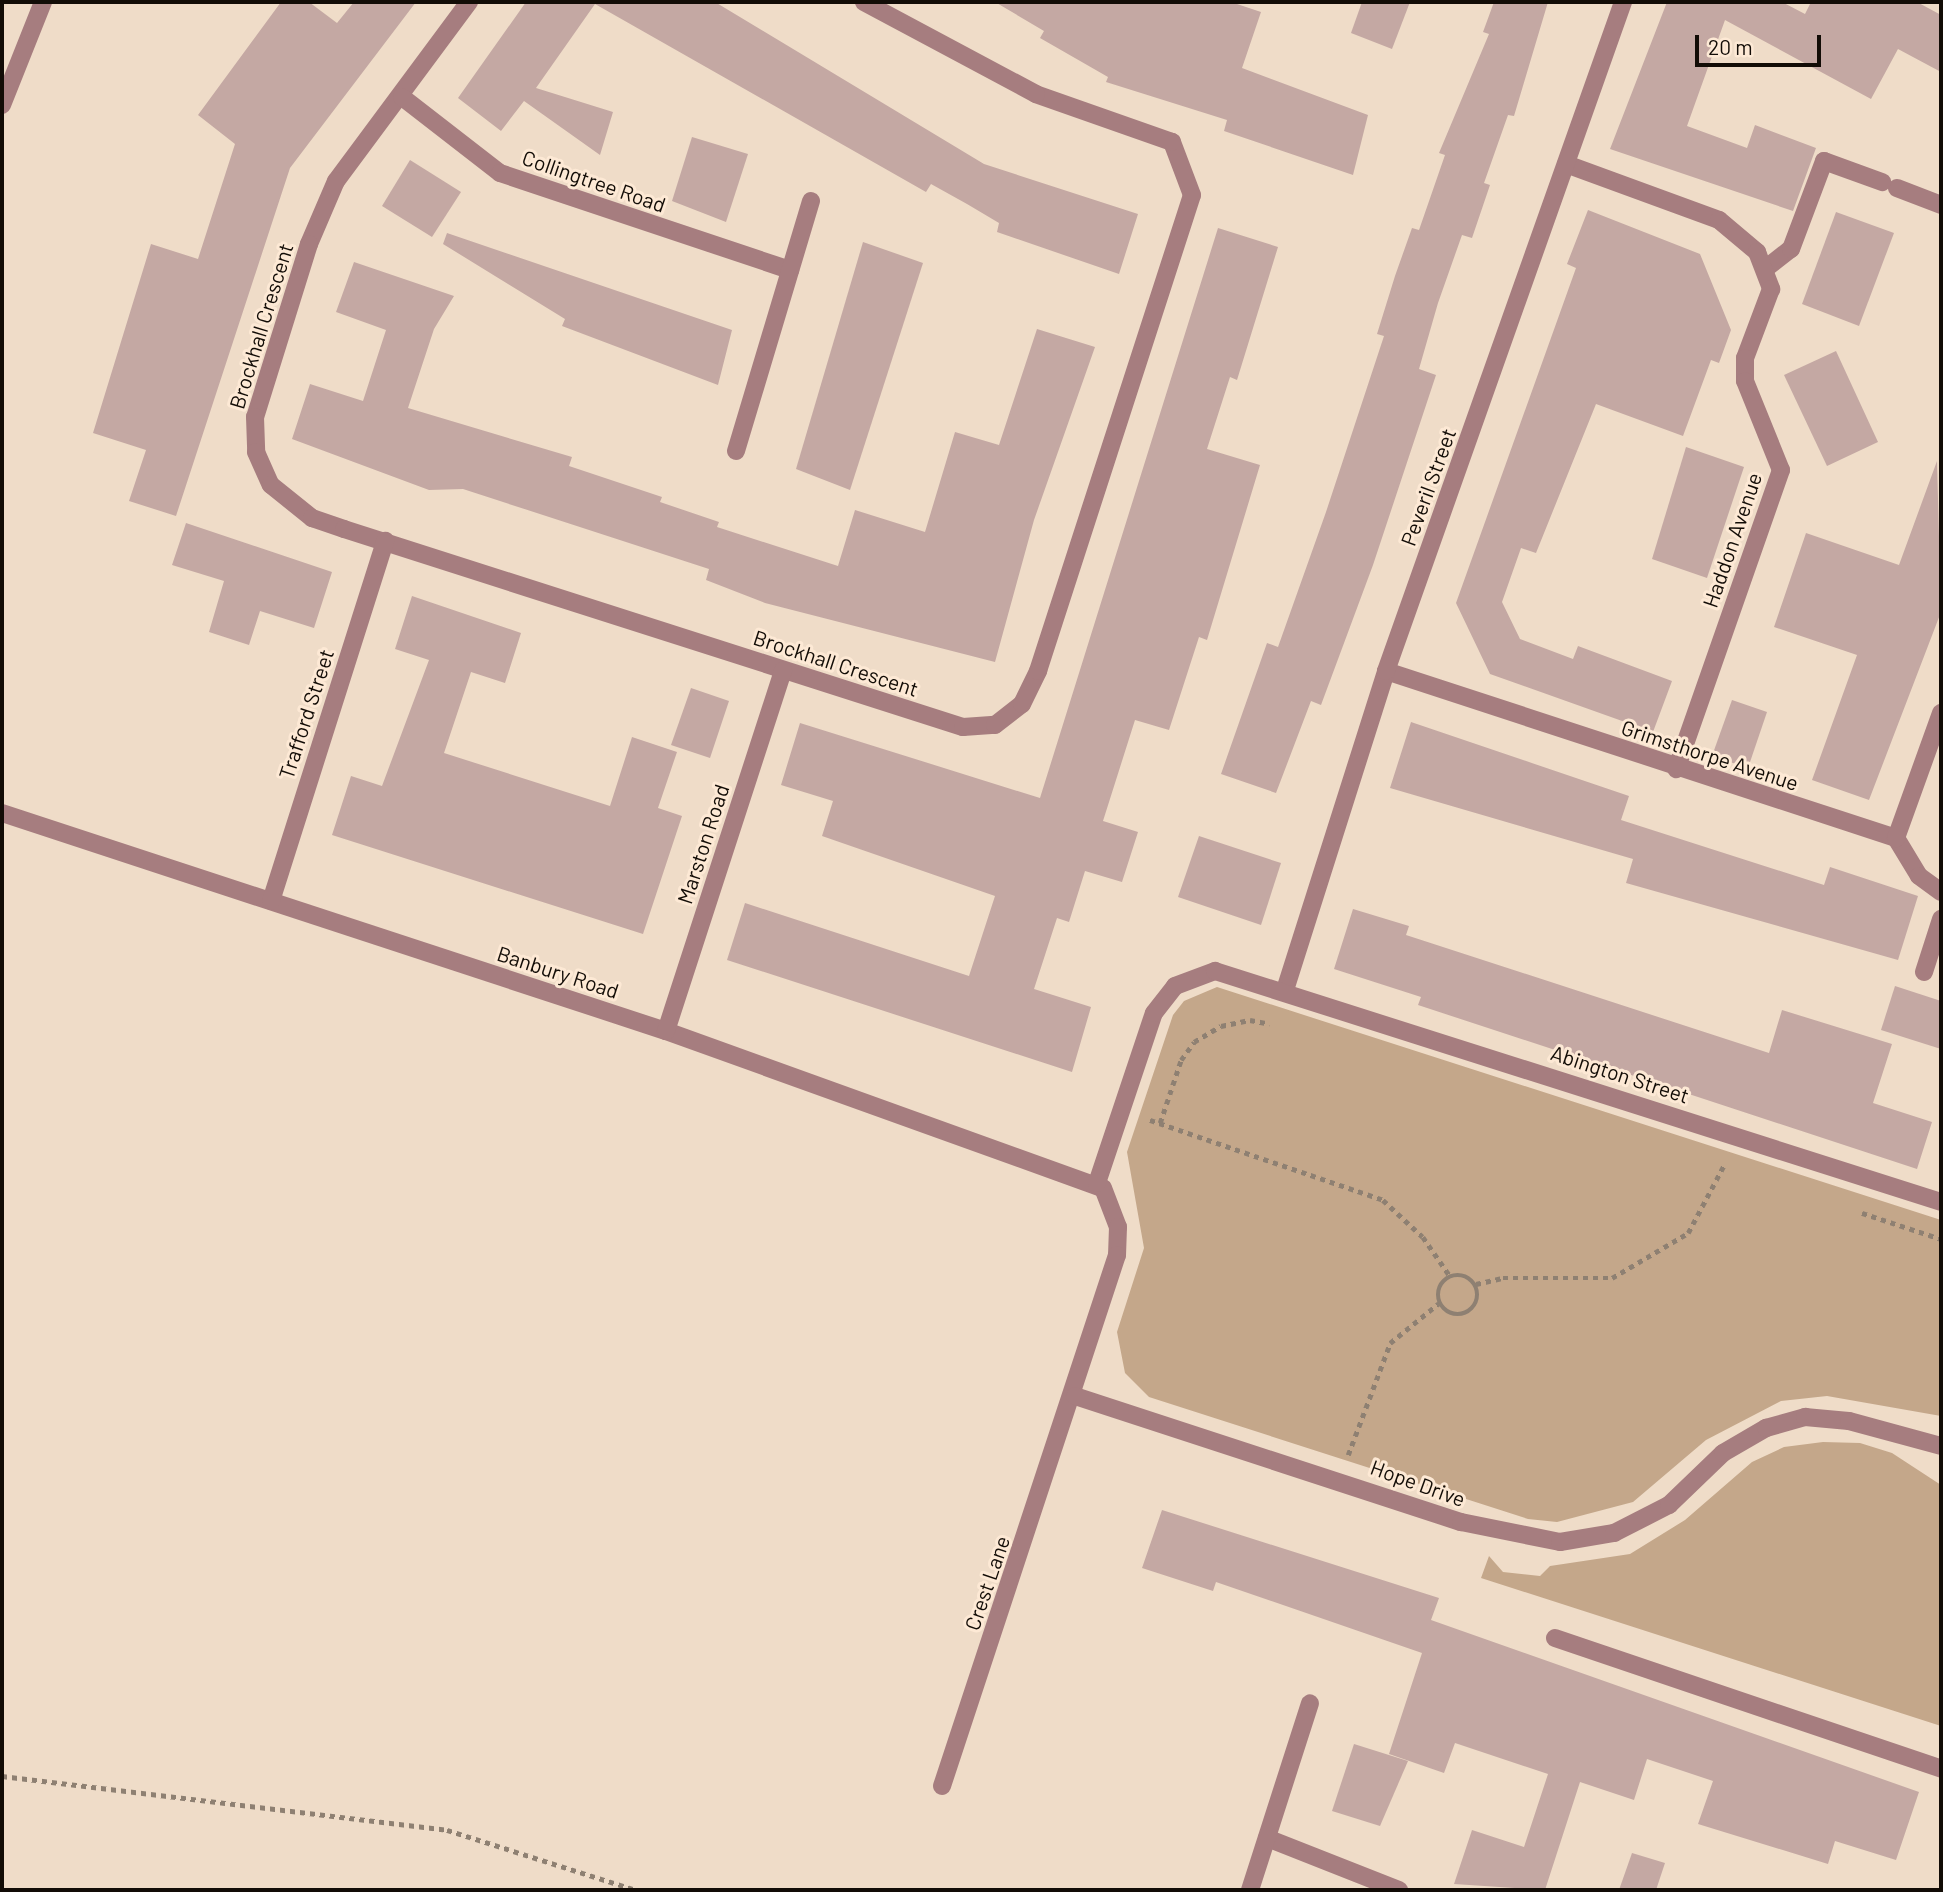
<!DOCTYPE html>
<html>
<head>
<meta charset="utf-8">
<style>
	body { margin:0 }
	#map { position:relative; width:1943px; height:1892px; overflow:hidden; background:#efdcc8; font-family:Barlow,sans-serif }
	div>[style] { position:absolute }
	.green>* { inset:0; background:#c4a78a }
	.building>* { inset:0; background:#c4a8a3 }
	.path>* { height:4.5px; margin-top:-2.25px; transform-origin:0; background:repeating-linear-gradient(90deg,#8e8072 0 5px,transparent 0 10px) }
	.path>.ring { margin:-2.25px; padding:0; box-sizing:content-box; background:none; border:4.5px solid #8e8072; border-radius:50% }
	.service>* { height:18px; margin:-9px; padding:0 9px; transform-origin:9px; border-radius:9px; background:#a67d7f }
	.minor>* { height:18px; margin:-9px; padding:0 9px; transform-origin:9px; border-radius:9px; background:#a67d7f }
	span { translate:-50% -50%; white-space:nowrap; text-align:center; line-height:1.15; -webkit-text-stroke:6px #fde9d5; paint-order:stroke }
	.street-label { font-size:21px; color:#120c06 }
	.frame { position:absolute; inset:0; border:4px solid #120c06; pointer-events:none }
	.scale { position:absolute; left:1695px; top:35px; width:126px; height:32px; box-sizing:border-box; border:4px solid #120c06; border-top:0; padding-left:9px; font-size:21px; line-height:24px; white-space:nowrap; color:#120c06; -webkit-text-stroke:5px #fde9d5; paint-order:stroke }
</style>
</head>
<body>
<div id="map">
	<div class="green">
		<i style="clip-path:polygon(1217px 987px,1941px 1220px,1941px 1416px,1827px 1396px,1781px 1401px,1706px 1440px,1633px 1502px,1557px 1522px,1528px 1519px,1149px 1397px,1125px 1373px,1117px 1332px,1144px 1248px,1127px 1152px,1173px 1015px,1184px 1001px)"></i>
		<i style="clip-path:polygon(1823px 1442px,1860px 1443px,1892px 1453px,1941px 1485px,1941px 1726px,1481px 1578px,1489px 1556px,1503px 1572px,1540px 1576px,1550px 1566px,1630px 1554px,1685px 1520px,1752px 1462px,1784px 1447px)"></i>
	</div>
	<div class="building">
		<i style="clip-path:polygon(281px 2px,309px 2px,337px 23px,354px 2px,416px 2px,290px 168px,176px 516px,129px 501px,146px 450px,93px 433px,151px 244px,198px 259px,235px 144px,198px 115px)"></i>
		<i style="clip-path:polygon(526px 2px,715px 2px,984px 164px,1138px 214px,1119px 274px,997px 232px,999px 223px,967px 204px,931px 184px,926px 192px,595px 4px,536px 88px,613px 112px,600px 155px,524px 101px,501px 131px,458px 98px)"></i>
		<i style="clip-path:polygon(995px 2px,1231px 2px,1261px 12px,1242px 68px,1368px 115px,1353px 175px,1224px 131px,1227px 120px,1106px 82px,1108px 77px,1040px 38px,1044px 31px)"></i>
		<i style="clip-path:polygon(1362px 2px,1410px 2px,1392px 49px,1351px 33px)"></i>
		<i style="clip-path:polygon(1494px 2px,1548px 2px,1514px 116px,1508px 115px,1484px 183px,1490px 185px,1472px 238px,1462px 235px,1438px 303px,1419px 369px,1436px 375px,1373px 565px,1321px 705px,1311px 701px,1276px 793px,1221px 774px,1267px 643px,1278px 647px,1326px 512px,1384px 336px,1377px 334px,1395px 276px,1412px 228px,1419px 230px,1445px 155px,1439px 153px,1489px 34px,1483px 32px)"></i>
		<i style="clip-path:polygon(1667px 2px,1782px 2px,1805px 14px,1811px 2px,1917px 2px,1941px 15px,1941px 72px,1898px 49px,1871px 99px,1725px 20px,1687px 126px,1747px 148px,1755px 125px,1816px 148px,1793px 211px,1610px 149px)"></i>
		<i style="clip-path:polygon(692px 137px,748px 154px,726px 222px,672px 201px)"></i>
		<i style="clip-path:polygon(410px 160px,461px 192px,432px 237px,382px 206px)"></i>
		<i style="clip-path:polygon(1588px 210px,1700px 254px,1731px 330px,1719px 363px,1711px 360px,1683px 436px,1596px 404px,1536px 553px,1521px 548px,1502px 602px,1520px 639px,1573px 659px,1578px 646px,1672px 681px,1653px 732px,1490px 674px,1456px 603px,1576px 268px,1567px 264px)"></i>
		<i style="clip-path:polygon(1836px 212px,1894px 233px,1859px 326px,1802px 304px)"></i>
		<i style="clip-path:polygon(1218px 228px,1278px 247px,1237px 380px,1230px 377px,1207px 449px,1260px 465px,1207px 640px,1199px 637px,1169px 730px,1135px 720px,1103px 821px,1138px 832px,1122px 882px,1085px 871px,1069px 922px,1057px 918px,1034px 989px,1091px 1007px,1072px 1072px,727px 960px,745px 903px,969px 976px,995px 896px,822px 836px,833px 801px,781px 785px,800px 723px,1040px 798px)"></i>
		<i style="clip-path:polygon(447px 233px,732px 330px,718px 385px,562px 326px,565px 319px,443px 244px)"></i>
		<i style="clip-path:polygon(863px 242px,923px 263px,850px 490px,796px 469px)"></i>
		<i style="clip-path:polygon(354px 262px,454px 296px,434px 329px,408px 408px,572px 457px,569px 466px,662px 497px,660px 502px,719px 522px,717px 527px,838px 566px,855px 510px,925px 532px,955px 432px,999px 445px,1037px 329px,1095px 347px,1034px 520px,995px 662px,765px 603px,706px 580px,709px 569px,463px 489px,429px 490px,292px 439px,310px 384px,363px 401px,386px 330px,336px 312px)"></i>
		<i style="clip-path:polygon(1836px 351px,1878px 442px,1827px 466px,1784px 375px)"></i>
		<i style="clip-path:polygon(1686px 447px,1744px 467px,1707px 578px,1652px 559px)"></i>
		<i style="clip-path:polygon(1937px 461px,1941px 612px,1869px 800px,1812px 780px,1857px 655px,1774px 627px,1806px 533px,1899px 565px)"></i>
		<i style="clip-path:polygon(186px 523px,332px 572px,314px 628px,260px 611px,249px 645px,209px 632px,224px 581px,172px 565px)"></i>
		<i style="clip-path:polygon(412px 596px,521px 633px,505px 683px,471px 672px,444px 753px,610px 806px,632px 737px,677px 752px,658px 808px,682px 816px,643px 934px,332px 835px,351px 776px,382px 786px,429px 660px,395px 649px)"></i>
		<i style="clip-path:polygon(691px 688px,729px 701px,710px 758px,671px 745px)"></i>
		<i style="clip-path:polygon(1732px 700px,1767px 712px,1748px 768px,1712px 756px)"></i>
		<i style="clip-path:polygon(1411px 722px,1629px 796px,1621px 820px,1824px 885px,1830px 867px,1918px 896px,1898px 960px,1626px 883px,1633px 859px,1390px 788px)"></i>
		<i style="clip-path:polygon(1199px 836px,1281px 863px,1261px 925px,1178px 897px)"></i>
		<i style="clip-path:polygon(1353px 909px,1409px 926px,1406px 935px,1769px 1053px,1782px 1010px,1892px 1044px,1873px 1103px,1932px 1122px,1917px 1169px,1418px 1005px,1421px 997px,1334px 969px)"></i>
		<i style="clip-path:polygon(1895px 986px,1941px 1001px,1941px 1049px,1881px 1030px)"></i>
		<i style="clip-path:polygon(1162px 1510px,1439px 1598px,1431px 1620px,1919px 1792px,1896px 1860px,1835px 1841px,1828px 1864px,1698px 1824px,1713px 1781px,1647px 1759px,1634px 1800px,1580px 1782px,1545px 1890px,1454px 1884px,1472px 1830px,1524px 1847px,1548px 1774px,1455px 1743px,1444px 1773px,1389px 1754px,1422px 1653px,1216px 1582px,1213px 1591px,1142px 1568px)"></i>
		<i style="clip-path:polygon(1354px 1744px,1408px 1761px,1380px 1826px,1332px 1811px)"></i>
		<i style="clip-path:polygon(1632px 1853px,1665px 1863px,1656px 1890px,1619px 1890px)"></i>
	</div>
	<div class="path">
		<i style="left:1150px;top:1120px;width:246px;rotate:18.9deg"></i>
		<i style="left:1383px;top:1200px;width:54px;rotate:42.8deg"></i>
		<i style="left:1423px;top:1237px;width:47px;rotate:55.3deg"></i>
		<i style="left:1160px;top:1123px;width:66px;rotate:-71.6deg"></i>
		<i style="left:1181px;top:1060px;width:22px;rotate:-54deg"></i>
		<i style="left:1194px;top:1042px;width:31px;rotate:-31deg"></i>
		<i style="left:1221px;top:1026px;width:30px;rotate:-12deg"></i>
		<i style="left:1250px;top:1020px;width:20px;rotate:11deg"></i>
		<i style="left:1862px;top:1213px;width:83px;rotate:18.2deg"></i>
		<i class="ring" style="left:1438px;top:1275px;width:35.5px;height:35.5px"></i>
		<i style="left:1476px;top:1284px;width:28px;rotate:-13deg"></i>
		<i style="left:1503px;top:1278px;width:109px"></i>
		<i style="left:1612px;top:1278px;width:88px;rotate:-30.6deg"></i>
		<i style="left:1688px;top:1233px;width:77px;rotate:-62.1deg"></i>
		<i style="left:1348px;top:1455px;width:120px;rotate:-69.4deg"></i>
		<i style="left:1390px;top:1343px;width:63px;rotate:-39.2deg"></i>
		<i style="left:2px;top:1776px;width:448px;rotate:6.9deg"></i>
		<i style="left:447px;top:1830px;width:198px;rotate:17.6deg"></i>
	</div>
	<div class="service">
		<i style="left:1897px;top:188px;width:47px;rotate:21.1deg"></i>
		<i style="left:1765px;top:269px;width:33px;rotate:-38deg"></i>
		<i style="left:1791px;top:249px;width:94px;rotate:-69.4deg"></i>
		<i style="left:1824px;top:161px;width:62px;rotate:19.9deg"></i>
		<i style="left:1896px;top:838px;width:44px;rotate:58.8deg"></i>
		<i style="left:1919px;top:876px;width:27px;rotate:36deg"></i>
		<i style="left:1924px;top:972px;width:56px;rotate:-72.2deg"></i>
		<i style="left:1555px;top:1638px;width:408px;rotate:18.7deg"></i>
	</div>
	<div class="minor">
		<i style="left:469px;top:2px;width:223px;rotate:126.6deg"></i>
		<i style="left:336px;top:181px;width:69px;rotate:113.2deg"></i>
		<i style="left:309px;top:244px;width:181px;rotate:107.3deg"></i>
		<i style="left:255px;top:417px;width:35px;rotate:88deg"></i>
		<i style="left:256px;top:452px;width:36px;rotate:66deg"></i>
		<i style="left:271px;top:485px;width:53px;rotate:38.8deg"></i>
		<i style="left:312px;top:518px;width:34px;rotate:19deg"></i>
		<i style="left:344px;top:529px;width:650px;rotate:17.74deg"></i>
		<i style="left:963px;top:727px;width:32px;rotate:-4deg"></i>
		<i style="left:995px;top:725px;width:34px;rotate:-38deg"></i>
		<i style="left:1022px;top:704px;width:37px;rotate:-64deg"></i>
		<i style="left:1038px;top:671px;width:500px;rotate:-72.07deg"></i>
		<i style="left:1192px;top:195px;width:57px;rotate:-110.7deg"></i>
		<i style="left:1172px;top:142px;width:144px;rotate:-160.6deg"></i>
		<i style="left:1036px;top:94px;width:195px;rotate:-151.9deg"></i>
		<i style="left:402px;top:97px;width:124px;rotate:37.8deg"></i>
		<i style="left:500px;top:173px;width:306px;rotate:18.5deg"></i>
		<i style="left:2px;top:105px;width:111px;rotate:-68.3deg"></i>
		<i style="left:1566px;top:164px;width:163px;rotate:20.1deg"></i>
		<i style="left:1719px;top:220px;width:50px;rotate:40.1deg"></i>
		<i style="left:1757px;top:252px;width:40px;rotate:69deg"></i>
		<i style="left:1771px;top:289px;width:74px;rotate:110.6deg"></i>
		<i style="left:1745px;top:358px;width:23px;rotate:90deg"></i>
		<i style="left:1745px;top:381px;width:96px;rotate:68deg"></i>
		<i style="left:1781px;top:470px;width:317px;rotate:109.3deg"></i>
		<i style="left:736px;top:451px;width:261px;rotate:-73.3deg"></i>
		<i style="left:1386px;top:671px;width:537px;rotate:18.13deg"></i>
		<i style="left:1896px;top:838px;width:133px;rotate:-70.2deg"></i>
		<i style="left:2px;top:813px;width:699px;rotate:18.18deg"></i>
		<i style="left:666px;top:1031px;width:464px;rotate:19.8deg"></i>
		<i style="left:1103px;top:1188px;width:42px;rotate:69deg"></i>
		<i style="left:1118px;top:1227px;width:28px;rotate:92deg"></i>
		<i style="left:1117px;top:1255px;width:559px;rotate:108.24deg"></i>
		<i style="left:271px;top:901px;width:378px;rotate:-72.4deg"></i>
		<i style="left:1285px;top:990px;width:335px;rotate:-72.4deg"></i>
		<i style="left:1386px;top:671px;width:710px;rotate:-70.49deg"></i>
		<i style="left:666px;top:1031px;width:379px;rotate:-72deg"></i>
		<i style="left:1097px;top:1183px;width:179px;rotate:-71.5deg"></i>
		<i style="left:1154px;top:1013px;width:34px;rotate:-52deg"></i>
		<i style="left:1175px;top:986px;width:43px;rotate:-20.6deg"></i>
		<i style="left:1215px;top:971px;width:762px;rotate:17.65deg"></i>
		<i style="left:1075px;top:1396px;width:406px;rotate:18.1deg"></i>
		<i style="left:1461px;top:1522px;width:101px;rotate:11.4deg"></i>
		<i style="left:1560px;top:1542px;width:55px;rotate:-9.5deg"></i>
		<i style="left:1614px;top:1533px;width:62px;rotate:-27deg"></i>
		<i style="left:1669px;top:1505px;width:75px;rotate:-43.9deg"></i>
		<i style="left:1723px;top:1453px;width:50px;rotate:-30.2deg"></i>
		<i style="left:1766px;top:1428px;width:41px;rotate:-15.8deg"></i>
		<i style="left:1805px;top:1417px;width:44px;rotate:5.2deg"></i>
		<i style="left:1849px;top:1421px;width:95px;rotate:15.2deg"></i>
		<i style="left:1267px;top:1838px;width:142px;rotate:21.5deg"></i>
		<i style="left:1250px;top:1890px;width:196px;rotate:-72.2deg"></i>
	</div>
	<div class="street-label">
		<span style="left:594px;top:181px;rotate:19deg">Collingtree Road</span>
		<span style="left:261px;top:326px;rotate:-73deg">Brockhall Crescent</span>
		<span style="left:1428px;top:487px;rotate:-70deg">Peveril Street</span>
		<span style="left:1732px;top:540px;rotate:-71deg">Haddon Avenue</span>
		<span style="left:836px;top:663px;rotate:18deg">Brockhall Crescent</span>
		<span style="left:306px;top:714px;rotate:-72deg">Trafford Street</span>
		<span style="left:1710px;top:755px;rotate:18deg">Grimsthorpe Avenue</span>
		<span style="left:703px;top:844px;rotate:-72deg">Marston Road</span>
		<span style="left:558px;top:972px;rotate:18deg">Banbury Road</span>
		<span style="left:1620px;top:1074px;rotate:18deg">Abington Street</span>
		<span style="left:1418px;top:1483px;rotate:20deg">Hope Drive</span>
		<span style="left:987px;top:1583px;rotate:-71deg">Crest Lane</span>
	</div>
	<div class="frame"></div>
	<div class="scale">20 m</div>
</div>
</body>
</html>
